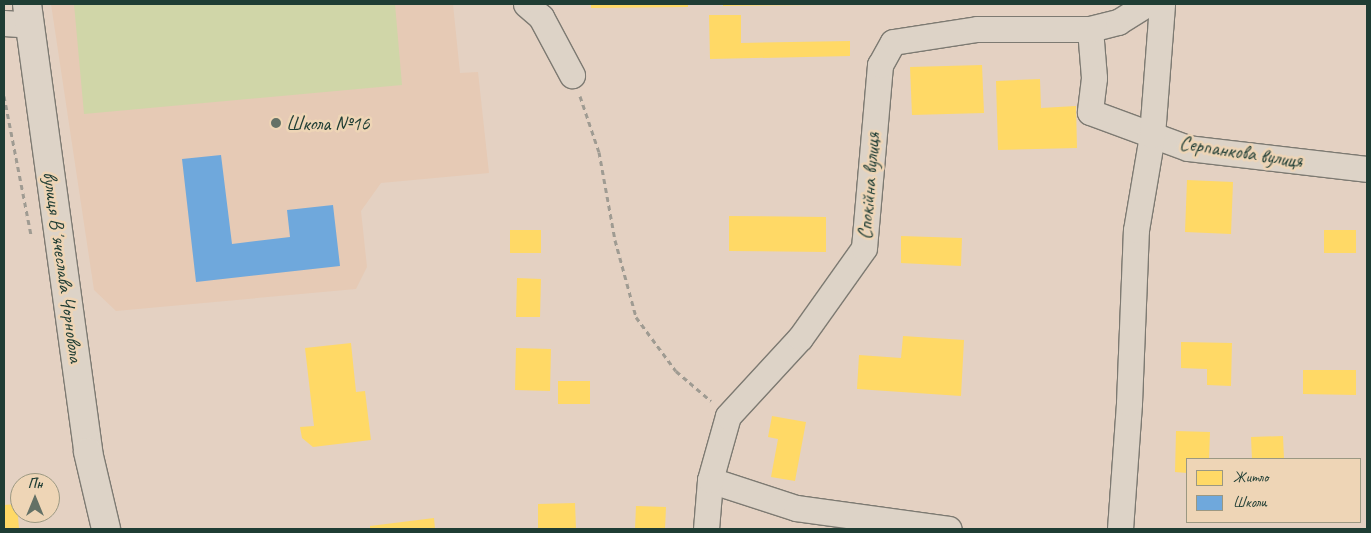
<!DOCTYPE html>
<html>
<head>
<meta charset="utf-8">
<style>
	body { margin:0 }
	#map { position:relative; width:1371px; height:533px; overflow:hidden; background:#e4d1c2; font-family:Caveat,sans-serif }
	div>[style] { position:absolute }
	.built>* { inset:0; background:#e6cab5 }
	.green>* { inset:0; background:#d0d6a8 }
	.homes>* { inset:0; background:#ffd966 }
	.schools>* { inset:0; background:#6fa8dc }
	.path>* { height:3px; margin-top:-1.5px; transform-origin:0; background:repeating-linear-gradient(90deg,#9f9b92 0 5px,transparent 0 9px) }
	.roads { filter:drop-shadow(1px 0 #7d7a72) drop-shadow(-1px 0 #7d7a72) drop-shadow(0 1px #7d7a72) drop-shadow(0 -1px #7d7a72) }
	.minor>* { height:25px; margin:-12.5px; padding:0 12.5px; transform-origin:12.5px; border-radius:12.5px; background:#ddd3c7 }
	.major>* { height:28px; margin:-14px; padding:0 14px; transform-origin:14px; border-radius:14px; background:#ddd3c7 }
	.dots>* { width:14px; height:14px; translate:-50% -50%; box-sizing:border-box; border:2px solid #eed5b6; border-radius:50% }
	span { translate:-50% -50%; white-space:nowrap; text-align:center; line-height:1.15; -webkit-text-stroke:5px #eed5b6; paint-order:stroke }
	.poi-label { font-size:20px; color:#1f3d34 }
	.left { translate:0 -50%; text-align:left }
	.street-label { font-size:20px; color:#1f3d34 }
	.frame { position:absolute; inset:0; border:5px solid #1f3d34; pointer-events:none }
	.legend { position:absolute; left:1186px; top:458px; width:175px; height:65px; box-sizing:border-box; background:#eed5b6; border:1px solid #9b9882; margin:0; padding:6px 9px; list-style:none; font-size:15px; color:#1f3d34 }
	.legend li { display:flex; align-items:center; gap:10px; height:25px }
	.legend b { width:25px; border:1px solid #9b9882 }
	.north { position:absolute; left:10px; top:473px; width:50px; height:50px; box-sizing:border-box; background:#eed5b6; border:1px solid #9b9882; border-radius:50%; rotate:0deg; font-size:14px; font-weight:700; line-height:20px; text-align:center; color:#1f3d34 }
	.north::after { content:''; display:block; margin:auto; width:18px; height:22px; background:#647166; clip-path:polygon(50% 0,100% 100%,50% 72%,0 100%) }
</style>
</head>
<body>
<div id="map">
	<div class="built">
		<i style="clip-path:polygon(51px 4px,453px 4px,460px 73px,478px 72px,489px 173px,381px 183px,361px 211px,367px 267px,356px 289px,116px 311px,94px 290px)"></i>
	</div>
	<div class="green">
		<i style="clip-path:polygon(74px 4px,395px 4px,402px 85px,84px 114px)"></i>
	</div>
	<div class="homes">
		<i style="clip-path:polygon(591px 4px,688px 4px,688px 7px,591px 8px)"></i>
		<i style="clip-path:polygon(723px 4px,823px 4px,823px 5px,723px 6px)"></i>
		<i style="clip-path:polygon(709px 15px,741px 15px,741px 43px,850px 41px,850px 56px,710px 59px)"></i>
		<i style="clip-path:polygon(982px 65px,984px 113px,912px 115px,910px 67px)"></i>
		<i style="clip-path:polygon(1040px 79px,1041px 108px,1076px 106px,1077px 148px,998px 150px,996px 81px)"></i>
		<i style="clip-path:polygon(1187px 180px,1233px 182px,1231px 234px,1185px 232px)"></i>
		<i style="clip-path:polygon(729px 216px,826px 217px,826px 252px,729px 251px)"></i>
		<i style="clip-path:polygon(510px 230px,541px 230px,541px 253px,510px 253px)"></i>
		<i style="clip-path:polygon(1324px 230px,1356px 230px,1356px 253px,1324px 253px)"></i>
		<i style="clip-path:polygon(901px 236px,962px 238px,961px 266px,901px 263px)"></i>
		<i style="clip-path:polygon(517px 278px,541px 279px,540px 317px,516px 317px)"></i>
		<i style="clip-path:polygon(903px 336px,964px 340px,961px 396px,857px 389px,859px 355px,901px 358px)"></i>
		<i style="clip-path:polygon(1181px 342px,1232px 343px,1231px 386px,1207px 385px,1207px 369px,1181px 368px)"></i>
		<i style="clip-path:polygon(351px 343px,356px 392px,365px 391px,371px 440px,313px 447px,302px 438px,300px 427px,314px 426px,305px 348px)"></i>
		<i style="clip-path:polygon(516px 348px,551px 349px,550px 391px,515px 390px)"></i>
		<i style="clip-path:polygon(1303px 370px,1356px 370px,1356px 395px,1303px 394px)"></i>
		<i style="clip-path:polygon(558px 381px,590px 381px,590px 404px,558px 404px)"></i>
		<i style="clip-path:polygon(772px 416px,806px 422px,795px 481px,771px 477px,778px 439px,768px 437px)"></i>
		<i style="clip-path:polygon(1176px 431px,1210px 432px,1209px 459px,1187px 459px,1187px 473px,1175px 472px)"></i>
		<i style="clip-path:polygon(1283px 436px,1284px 459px,1252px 459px,1251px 437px)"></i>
		<i style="clip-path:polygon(575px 503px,576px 529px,538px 529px,538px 504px)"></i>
		<i style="clip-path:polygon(17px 504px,19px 529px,4px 529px,4px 505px)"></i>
		<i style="clip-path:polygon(636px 506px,666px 507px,665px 529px,635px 529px)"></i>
		<i style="clip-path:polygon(434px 518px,435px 529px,370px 529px,370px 526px)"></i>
	</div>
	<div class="schools">
		<i style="clip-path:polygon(221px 155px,232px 244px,290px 237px,287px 210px,333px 205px,340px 266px,196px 282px,182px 159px)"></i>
	</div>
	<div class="path">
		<i style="left:4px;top:96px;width:142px;rotate:79deg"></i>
		<i style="left:580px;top:96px;width:59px;rotate:71.3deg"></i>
		<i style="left:599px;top:152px;width:89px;rotate:79.7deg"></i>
		<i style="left:615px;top:240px;width:80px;rotate:74.7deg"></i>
		<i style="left:636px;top:317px;width:67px;rotate:53.5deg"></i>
		<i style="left:676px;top:371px;width:46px;rotate:40.6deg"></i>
	</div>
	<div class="roads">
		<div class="minor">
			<i style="left:526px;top:4px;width:20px;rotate:41deg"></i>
			<i style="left:541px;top:17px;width:66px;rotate:61.9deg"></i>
			<i style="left:4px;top:23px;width:26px;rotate:4deg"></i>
			<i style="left:1090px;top:29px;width:49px;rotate:85.3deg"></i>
			<i style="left:1094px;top:78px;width:34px;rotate:97deg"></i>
			<i style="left:1090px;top:112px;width:104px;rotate:20.2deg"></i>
			<i style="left:1188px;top:148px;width:180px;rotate:6.7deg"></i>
			<i style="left:710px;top:480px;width:90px;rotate:18deg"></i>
			<i style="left:796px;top:508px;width:154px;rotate:7.8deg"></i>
			<i style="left:706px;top:529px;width:49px;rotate:-85.3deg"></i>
			<i style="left:710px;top:480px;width:66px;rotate:-74.3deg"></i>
			<i style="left:728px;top:416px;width:106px;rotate:-47.3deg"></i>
			<i style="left:800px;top:338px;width:110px;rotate:-54.6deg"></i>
			<i style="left:864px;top:248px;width:184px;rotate:-85deg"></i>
			<i style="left:880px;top:65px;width:26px;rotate:-61deg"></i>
			<i style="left:893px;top:42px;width:85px;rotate:-8.8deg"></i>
			<i style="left:977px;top:29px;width:113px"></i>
			<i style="left:1090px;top:29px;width:29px;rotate:-14deg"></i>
			<i style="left:1118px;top:22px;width:34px;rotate:-32deg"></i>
			<i style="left:1120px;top:529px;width:126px;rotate:-85.9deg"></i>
			<i style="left:1129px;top:403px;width:173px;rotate:-87.7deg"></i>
			<i style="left:1136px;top:230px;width:96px;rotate:-80.4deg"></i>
			<i style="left:1152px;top:135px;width:131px;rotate:-85.6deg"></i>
		</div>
		<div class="major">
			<i style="left:27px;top:4px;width:452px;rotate:82.2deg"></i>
			<i style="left:88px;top:452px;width:79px;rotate:76.8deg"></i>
		</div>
	</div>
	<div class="dots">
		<i style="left:276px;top:123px;background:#647166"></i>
	</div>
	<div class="poi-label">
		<span class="left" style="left:286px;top:123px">Школа №16</span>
	</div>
	<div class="street-label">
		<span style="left:1241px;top:152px;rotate:9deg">Серпанкова вулиця</span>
		<span style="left:869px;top:186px;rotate:-85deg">Спокійна вулиця</span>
		<span style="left:63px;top:267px;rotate:82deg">вулиця Вʼячеслава Чорновола</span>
	</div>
	<div class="frame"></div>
	<ul class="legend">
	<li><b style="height:14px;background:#ffd966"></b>Житло</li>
	<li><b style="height:14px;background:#6fa8dc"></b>Школи</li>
	</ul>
	<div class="north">Пн</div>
</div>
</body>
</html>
